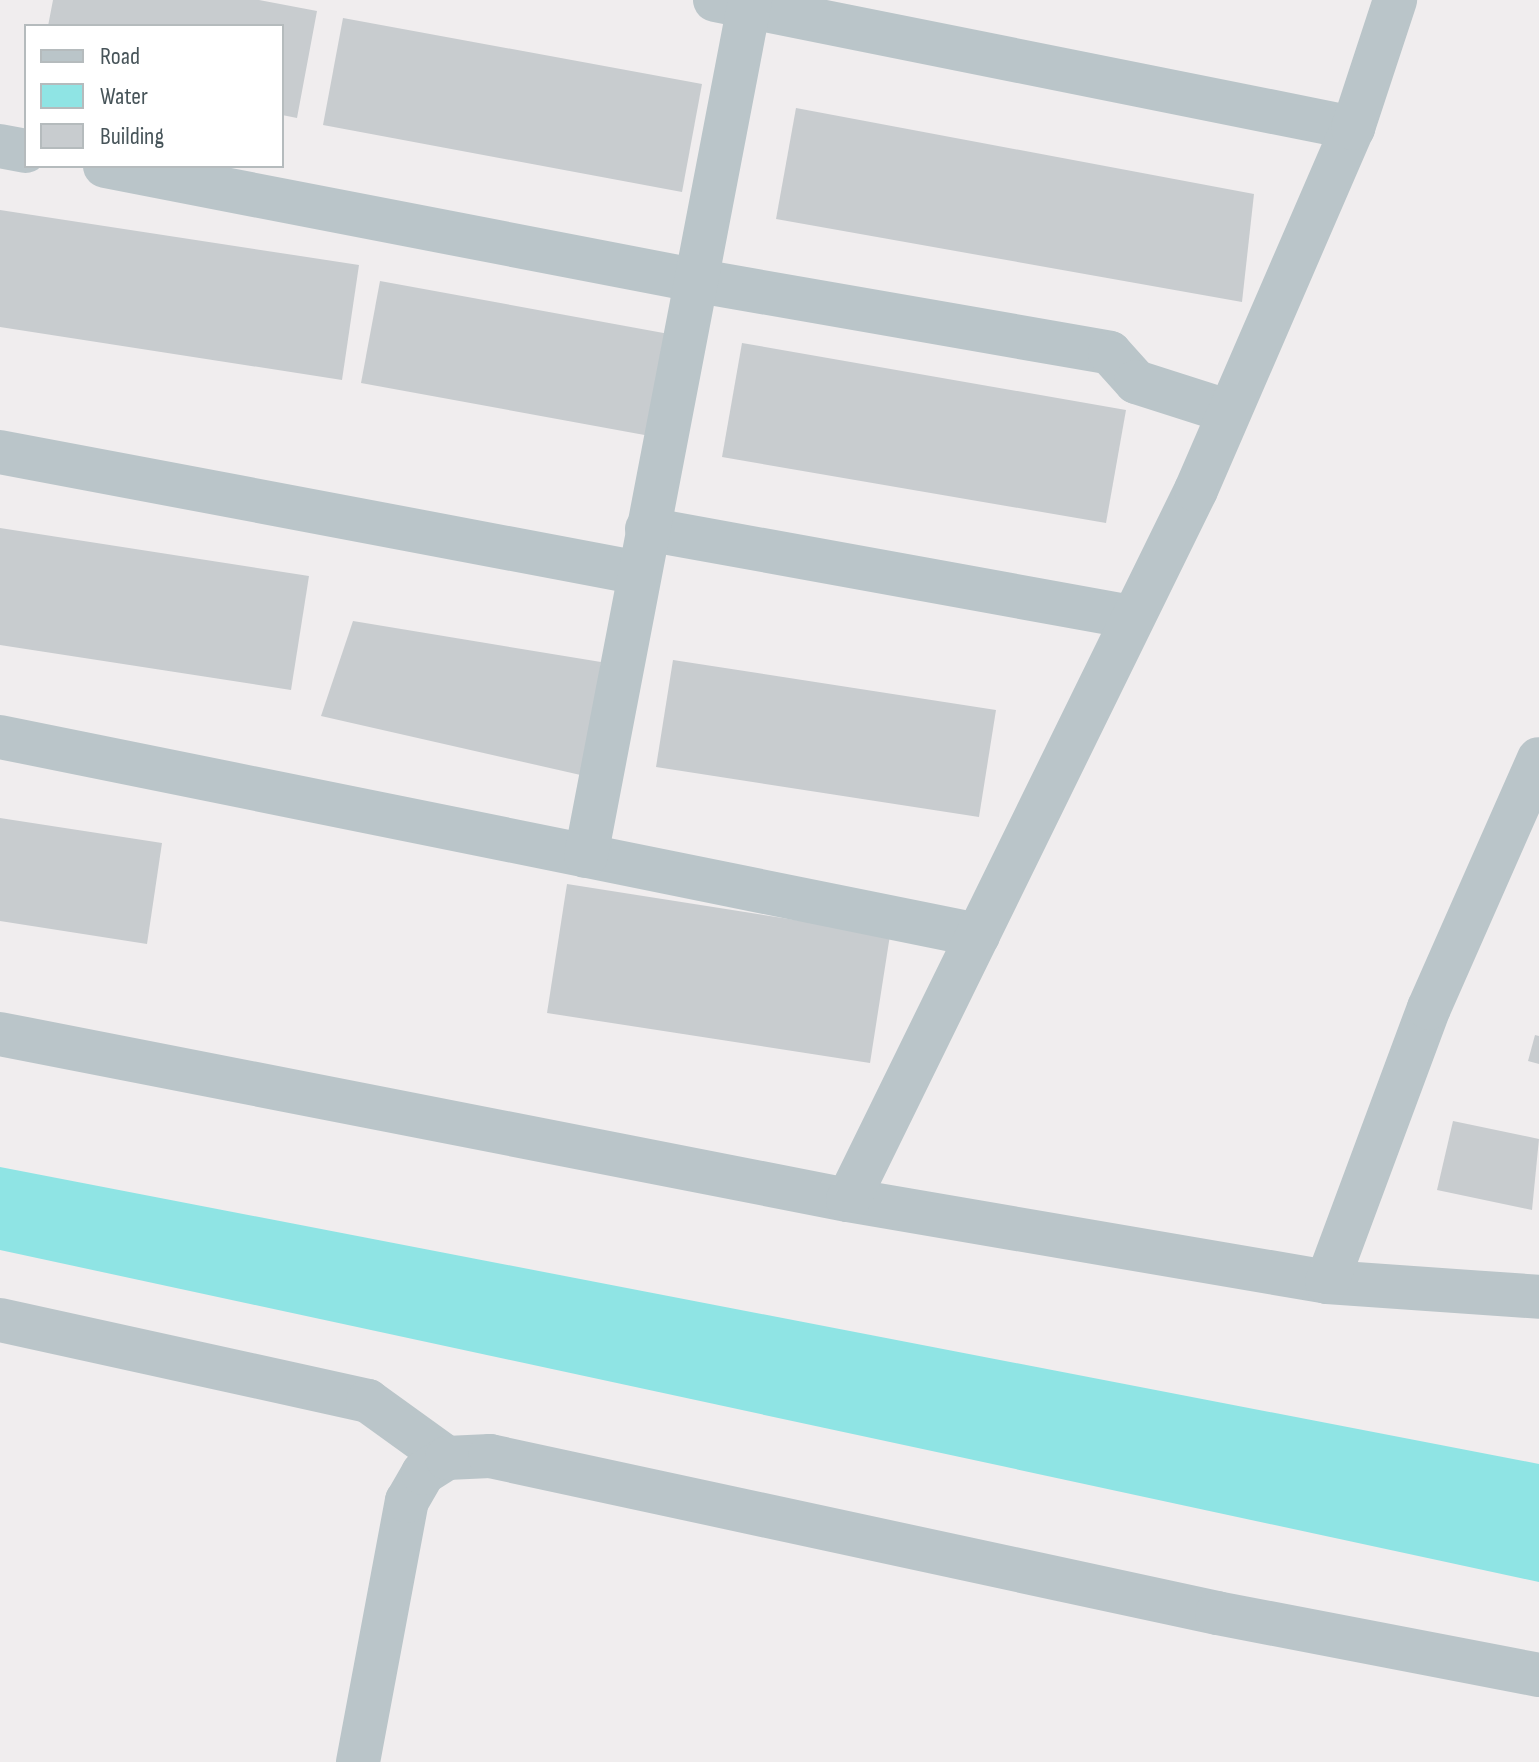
<!DOCTYPE html>
<html>
<head>
<meta charset="utf-8">
<style>
	body { margin:0 }
	#map { position:relative; width:1539px; height:1762px; overflow:hidden; background:#f0edee; font-family:"Sofia Sans Condensed",sans-serif }
	div>[style] { position:absolute }
	.water>* { inset:0; background:#8fe4e4 }
	.building>* { inset:0; background:#c8cccf }
	.minor>* { height:44px; margin:-22px; padding:0 22px; transform-origin:22px; border-radius:22px; background:#bac5c9 }
	span { translate:-50% -50%; white-space:nowrap; text-align:center; line-height:1.15; -webkit-text-stroke:6px #fff; paint-order:stroke }
	.legend { position:absolute; left:24px; top:24px; width:260px; height:144px; box-sizing:border-box; background:#fff; border:2px solid #b5bbbd; margin:0; padding:10px 14px; list-style:none; font-size:24px; color:#475459 }
	.legend li { display:flex; align-items:center; gap:16px; height:40px }
	.legend b { width:40px; border:2px solid #b5bbbd }
</style>
</head>
<body>
<div id="map">
	<div class="water">
		<i style="clip-path:polygon(0 1167px,1539px 1464px,1539px 1582px,0 1250px)"></i>
	</div>
	<div class="building">
		<i style="clip-path:polygon(53px 0,259px 0,317px 11px,297px 118px,282px 115px,282px 26px,48px 26px)"></i>
		<i style="clip-path:polygon(343px 18px,702px 84px,682px 192px,323px 125px)"></i>
		<i style="clip-path:polygon(796px 108px,1254px 194px,1242px 302px,776px 219px)"></i>
		<i style="clip-path:polygon(0 210px,359px 265px,342px 380px,0 327px)"></i>
		<i style="clip-path:polygon(380px 281px,669px 334px,650px 436px,361px 383px)"></i>
		<i style="clip-path:polygon(742px 343px,1126px 410px,1106px 523px,722px 457px)"></i>
		<i style="clip-path:polygon(0 528px,309px 576px,291px 690px,0 645px)"></i>
		<i style="clip-path:polygon(353px 621px,601px 662px,585px 776px,321px 716px)"></i>
		<i style="clip-path:polygon(673px 660px,996px 710px,979px 817px,656px 767px)"></i>
		<i style="clip-path:polygon(0 818px,162px 843px,147px 944px,0 921px)"></i>
		<i style="clip-path:polygon(567px 884px,890px 935px,870px 1063px,547px 1013px)"></i>
		<i style="clip-path:polygon(1535px 1035px,1539px 1036px,1539px 1064px,1528px 1061px)"></i>
		<i style="clip-path:polygon(1453px 1121px,1539px 1139px,1532px 1210px,1437px 1190px)"></i>
	</div>
	<div class="minor">
		<i style="left:715px;top:0;width:651px;rotate:11.34deg"></i>
		<i style="left:0;top:146px;width:26px;rotate:11deg"></i>
		<i style="left:105px;top:166px;width:605px;rotate:10.96deg"></i>
		<i style="left:699px;top:281px;width:417px;rotate:9.9deg"></i>
		<i style="left:1110px;top:353px;width:39px;rotate:48deg"></i>
		<i style="left:1136px;top:382px;width:96px;rotate:17.7deg"></i>
		<i style="left:0;top:452px;width:650px;rotate:10.72deg"></i>
		<i style="left:647px;top:529px;width:493px;rotate:10.3deg"></i>
		<i style="left:0;top:737px;width:998px;rotate:11.45deg"></i>
		<i style="left:586px;top:856px;width:872px;rotate:-79.15deg"></i>
		<i style="left:0;top:1034px;width:864px;rotate:11.08deg"></i>
		<i style="left:848px;top:1200px;width:486px;rotate:9.7deg"></i>
		<i style="left:1327px;top:1282px;width:213px;rotate:4deg"></i>
		<i style="left:848px;top:1200px;width:791px;rotate:-63.89deg"></i>
		<i style="left:1196px;top:490px;width:395px;rotate:-66.6deg"></i>
		<i style="left:1353px;top:128px;width:135px;rotate:-71.8deg"></i>
		<i style="left:1327px;top:1282px;width:292px;rotate:-69.6deg"></i>
		<i style="left:1429px;top:1008px;width:272px;rotate:-66.2deg"></i>
		<i style="left:0;top:1320px;width:377px;rotate:12.4deg"></i>
		<i style="left:368px;top:1401px;width:97px;rotate:35.8deg"></i>
		<i style="left:358px;top:1762px;width:266px;rotate:-79.4deg"></i>
		<i style="left:407px;top:1501px;width:32px;rotate:-60deg"></i>
		<i style="left:423px;top:1473px;width:28px;rotate:-32deg"></i>
		<i style="left:447px;top:1458px;width:43px;rotate:-2.7deg"></i>
		<i style="left:490px;top:1456px;width:744px;rotate:12.19deg"></i>
		<i style="left:1217px;top:1613px;width:328px;rotate:10.9deg"></i>
	</div>
	<ul class="legend">
	<li><b style="height:10px;background:#bac5c9"></b>Road</li>
	<li><b style="height:22px;background:#8fe4e4"></b>Water</li>
	<li><b style="height:22px;background:#c8cccf"></b>Building</li>
	</ul>
</div>
</body>
</html>
